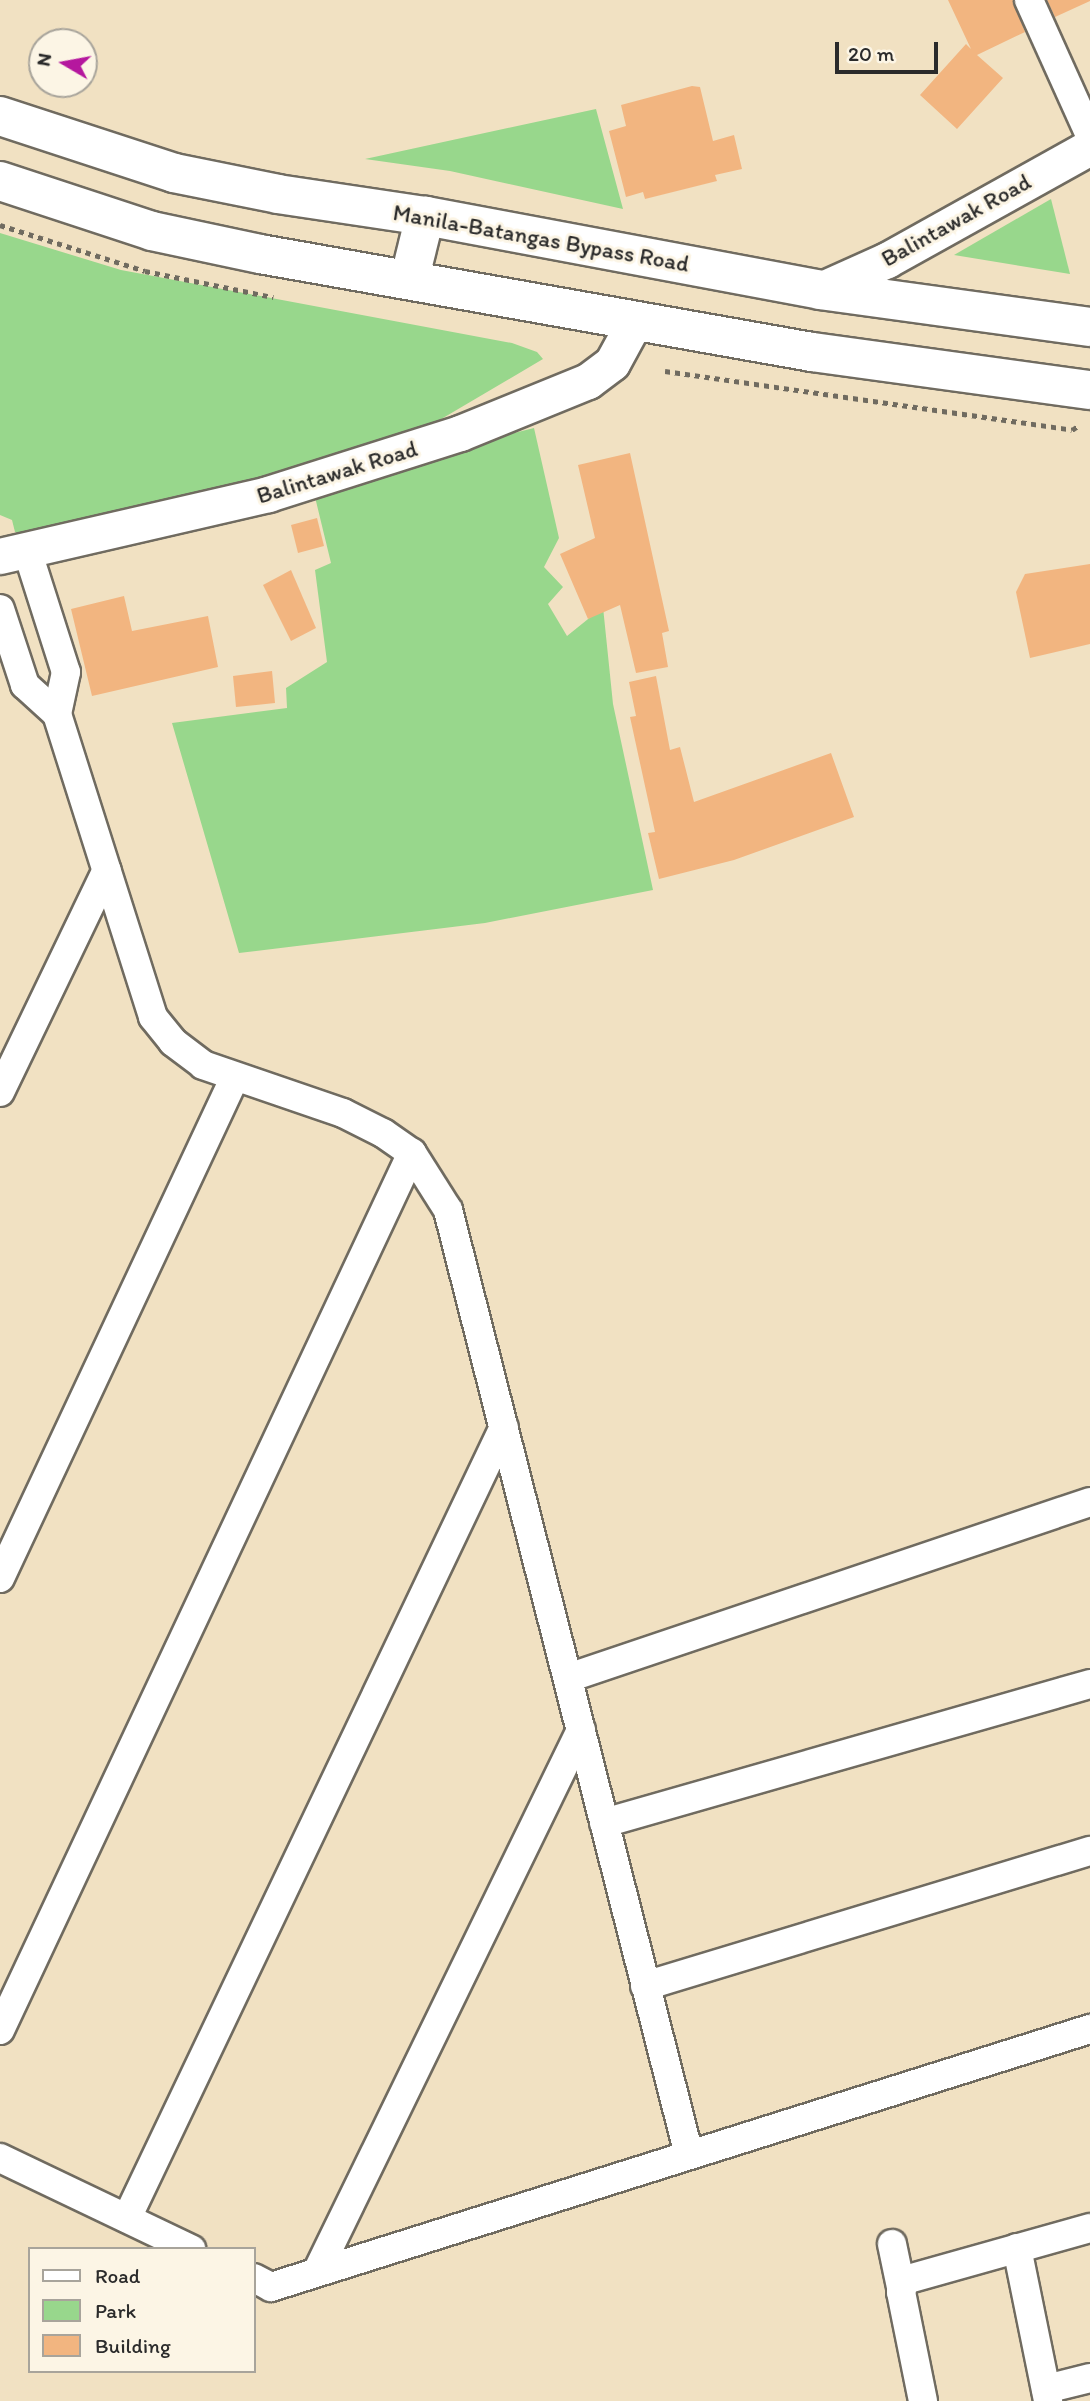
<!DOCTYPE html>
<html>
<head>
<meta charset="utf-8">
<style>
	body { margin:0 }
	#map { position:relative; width:1090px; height:2401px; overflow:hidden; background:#f1e1c2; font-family:Itim,sans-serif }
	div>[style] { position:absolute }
	.green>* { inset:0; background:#98d78c }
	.building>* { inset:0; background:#f2b580 }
	.path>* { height:4.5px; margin-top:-2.25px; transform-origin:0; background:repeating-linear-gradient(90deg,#706b60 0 5px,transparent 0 10px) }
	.roads { filter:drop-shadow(2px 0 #706b60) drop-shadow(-2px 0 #706b60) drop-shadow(0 2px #706b60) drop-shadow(0 -2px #706b60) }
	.minor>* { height:28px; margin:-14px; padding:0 14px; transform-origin:14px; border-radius:14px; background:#fff }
	.tertiary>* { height:35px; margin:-17.5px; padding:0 17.5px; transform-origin:17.5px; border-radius:17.5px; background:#fff }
	.secondary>* { height:38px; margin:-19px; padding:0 19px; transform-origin:19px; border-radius:19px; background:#fff }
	span { translate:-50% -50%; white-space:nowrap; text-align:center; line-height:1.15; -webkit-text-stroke:6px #fcf5e5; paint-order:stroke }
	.street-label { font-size:23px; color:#2b2b2b }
	.legend { position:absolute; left:28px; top:2247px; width:228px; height:126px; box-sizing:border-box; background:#fcf5e5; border:2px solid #a8a49b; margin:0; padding:9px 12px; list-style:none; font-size:21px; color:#2b2b2b }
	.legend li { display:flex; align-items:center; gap:14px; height:35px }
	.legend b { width:35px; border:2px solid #a8a49b }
	.north { position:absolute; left:28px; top:28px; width:70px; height:70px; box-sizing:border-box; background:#fcf5e5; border:2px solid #a8a49b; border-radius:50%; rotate:280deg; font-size:19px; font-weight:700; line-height:28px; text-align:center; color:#2b2b2b }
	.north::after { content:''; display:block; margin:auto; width:24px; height:32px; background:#b5179e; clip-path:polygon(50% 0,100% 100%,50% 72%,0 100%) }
	.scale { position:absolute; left:835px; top:42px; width:103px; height:32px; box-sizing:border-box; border:4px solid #2b2b2b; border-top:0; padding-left:9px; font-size:21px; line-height:24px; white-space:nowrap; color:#2b2b2b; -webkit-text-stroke:5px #fcf5e5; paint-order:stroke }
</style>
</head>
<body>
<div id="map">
	<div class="green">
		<i style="clip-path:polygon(596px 109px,623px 209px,450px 171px,365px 159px)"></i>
		<i style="clip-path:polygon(1051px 199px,1070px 274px,954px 255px)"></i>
		<i style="clip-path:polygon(0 233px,121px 270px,512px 343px,537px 352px,543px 359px,426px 428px,323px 465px,29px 533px,15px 532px,12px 520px,0 515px)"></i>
		<i style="clip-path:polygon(534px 428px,559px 538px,544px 567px,563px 587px,548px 604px,567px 636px,603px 607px,613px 704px,653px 890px,485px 923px,239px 953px,172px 723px,287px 708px,286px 688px,327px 662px,315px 570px,331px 563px,315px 497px,467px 445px)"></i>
	</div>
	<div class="building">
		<i style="clip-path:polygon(948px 0,1013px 0,1025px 32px,977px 55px,1003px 78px,957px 129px,920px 95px,966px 44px,971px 49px)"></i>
		<i style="clip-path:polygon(1047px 0,1090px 0,1090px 1px,1055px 17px)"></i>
		<i style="clip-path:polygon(692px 86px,700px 87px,713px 141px,734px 135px,742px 169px,715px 175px,717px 181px,645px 199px,643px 192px,626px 197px,609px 131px,626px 126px,621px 105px)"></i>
		<i style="clip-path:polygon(630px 453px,669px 631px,662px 633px,668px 667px,636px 673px,620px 605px,588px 619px,560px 554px,595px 538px,578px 465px)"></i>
		<i style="clip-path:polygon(317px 518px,324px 546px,298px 553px,291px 525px)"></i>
		<i style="clip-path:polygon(1090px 564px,1090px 644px,1030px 658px,1016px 592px,1025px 574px)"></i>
		<i style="clip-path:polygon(291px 570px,316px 628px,291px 641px,263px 585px)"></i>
		<i style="clip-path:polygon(124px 596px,132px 631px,208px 616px,218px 667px,92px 696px,71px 609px)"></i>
		<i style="clip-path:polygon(272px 671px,275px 703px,236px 707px,233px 676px)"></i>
		<i style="clip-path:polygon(656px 676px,670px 750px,680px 747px,694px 802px,831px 753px,854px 817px,734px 860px,659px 879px,648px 833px,655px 832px,630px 717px,636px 716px,629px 682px)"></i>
	</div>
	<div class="path">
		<i style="left:0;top:225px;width:152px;rotate:17.6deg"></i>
		<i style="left:145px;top:271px;width:131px;rotate:11.5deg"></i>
		<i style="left:665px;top:371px;width:411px;rotate:8.2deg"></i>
		<i style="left:1072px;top:430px;width:7px;rotate:-34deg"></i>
	</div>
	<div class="roads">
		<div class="minor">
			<i style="left:1029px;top:0;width:148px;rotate:65.7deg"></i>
			<i style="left:27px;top:550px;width:128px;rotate:72.3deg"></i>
			<i style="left:66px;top:672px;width:43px;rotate:102.1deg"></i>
			<i style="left:57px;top:714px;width:318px;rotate:72.4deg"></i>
			<i style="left:153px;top:1017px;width:32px;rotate:51deg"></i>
			<i style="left:173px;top:1042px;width:38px;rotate:37deg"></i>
			<i style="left:203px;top:1065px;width:148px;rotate:18.9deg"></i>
			<i style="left:343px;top:1113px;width:45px;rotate:26.6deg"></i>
			<i style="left:383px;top:1133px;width:35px;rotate:35deg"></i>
			<i style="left:412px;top:1153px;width:67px;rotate:57.7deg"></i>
			<i style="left:448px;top:1210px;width:975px;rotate:75.69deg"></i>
			<i style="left:0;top:609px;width:80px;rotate:71.8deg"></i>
			<i style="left:25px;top:685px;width:43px;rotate:42.2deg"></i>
			<i style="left:0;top:1092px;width:246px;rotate:-64.3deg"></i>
			<i style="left:0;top:1578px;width:551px;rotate:-64.88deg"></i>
			<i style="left:568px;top:1678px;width:551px;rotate:-18.63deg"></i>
			<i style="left:604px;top:1823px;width:505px;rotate:-15.96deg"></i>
			<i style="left:645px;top:1986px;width:465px;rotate:-16.9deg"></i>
			<i style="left:0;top:2030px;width:969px;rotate:-64.84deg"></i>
			<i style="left:0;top:2158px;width:212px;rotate:25.5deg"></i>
			<i style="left:127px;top:2218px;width:876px;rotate:-64.52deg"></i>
			<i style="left:892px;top:2244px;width:44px;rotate:78.2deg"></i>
			<i style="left:1017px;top:2248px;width:156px;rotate:78.5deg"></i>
			<i style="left:317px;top:2272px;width:603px;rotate:-64.03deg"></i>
			<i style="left:254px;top:2278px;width:19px;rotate:28deg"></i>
			<i style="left:271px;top:2287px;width:859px;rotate:-17.49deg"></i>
			<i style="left:1046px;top:2389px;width:45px;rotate:-14deg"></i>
			<i style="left:923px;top:2401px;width:111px;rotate:-101.4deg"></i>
			<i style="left:901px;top:2292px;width:13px;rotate:-72deg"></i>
			<i style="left:905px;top:2280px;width:192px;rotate:-15.7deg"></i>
		</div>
		<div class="tertiary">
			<i style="left:820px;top:290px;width:73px;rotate:-24.1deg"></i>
			<i style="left:887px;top:260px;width:232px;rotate:-29.1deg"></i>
			<i style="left:0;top:556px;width:275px;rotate:-13deg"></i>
			<i style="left:268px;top:494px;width:201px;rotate:-17.6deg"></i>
			<i style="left:460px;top:433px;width:138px;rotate:-22.1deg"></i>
			<i style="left:588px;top:381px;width:30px;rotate:-37deg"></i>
			<i style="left:612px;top:363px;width:50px;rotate:-61.4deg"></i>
		</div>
		<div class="secondary">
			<i style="left:0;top:116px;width:183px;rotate:18.1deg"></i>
			<i style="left:174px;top:173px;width:106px;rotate:11.4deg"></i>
			<i style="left:278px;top:194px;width:150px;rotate:8.5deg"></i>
			<i style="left:426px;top:216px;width:401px;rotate:10.6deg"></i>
			<i style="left:820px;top:290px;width:273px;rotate:7.8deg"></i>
			<i style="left:0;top:181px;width:160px;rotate:18.2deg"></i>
			<i style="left:152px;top:231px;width:110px;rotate:12deg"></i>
			<i style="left:260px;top:254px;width:561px;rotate:10.07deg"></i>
			<i style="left:812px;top:352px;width:281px;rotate:7.8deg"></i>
			<i style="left:410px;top:277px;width:63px;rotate:-76.2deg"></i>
		</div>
	</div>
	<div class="street-label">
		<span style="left:956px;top:220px;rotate:-29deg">Balintawak Road</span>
		<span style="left:541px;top:238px;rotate:10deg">Manila-Batangas Bypass Road</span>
		<span style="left:337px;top:472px;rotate:-17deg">Balintawak Road</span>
	</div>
	<ul class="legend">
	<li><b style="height:9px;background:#fff"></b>Road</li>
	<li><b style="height:19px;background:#98d78c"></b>Park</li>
	<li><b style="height:19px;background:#f2b580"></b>Building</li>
	</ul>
	<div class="north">N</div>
	<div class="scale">20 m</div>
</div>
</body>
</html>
